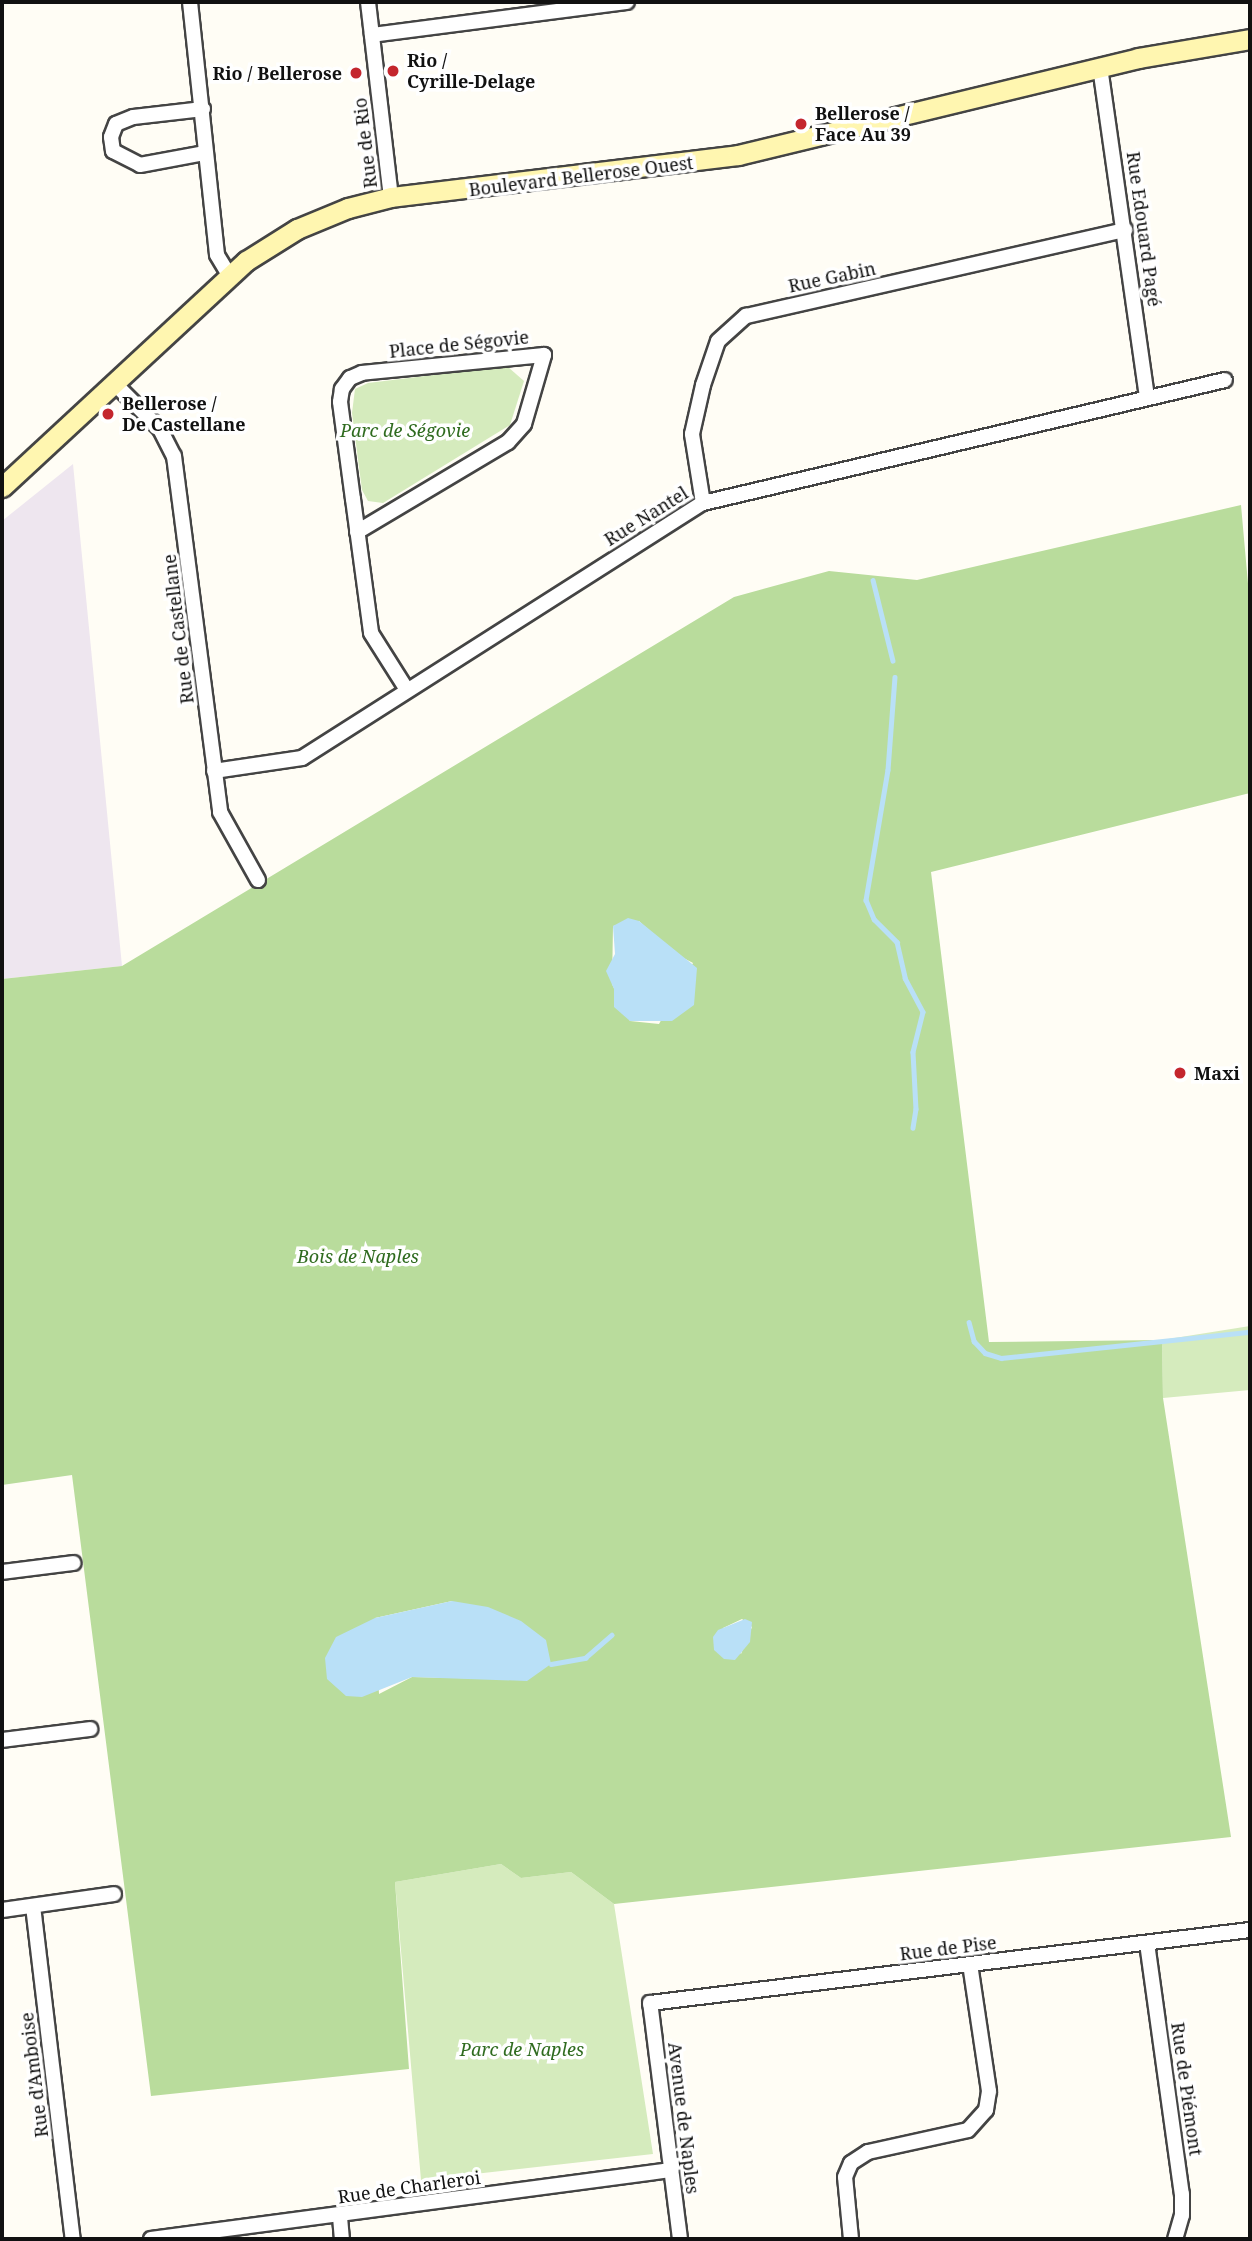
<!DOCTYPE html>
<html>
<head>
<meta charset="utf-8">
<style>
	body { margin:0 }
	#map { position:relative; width:1252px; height:2241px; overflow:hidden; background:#fffdf5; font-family:"Noto Serif",serif }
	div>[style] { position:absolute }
	.industrial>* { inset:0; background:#eee6ef }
	.green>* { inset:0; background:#d5ebbd }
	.forest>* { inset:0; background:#b9dc9c }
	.water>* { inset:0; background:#b9e0f7 }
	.stream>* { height:4.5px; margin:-2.25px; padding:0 2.25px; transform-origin:2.25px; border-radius:2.25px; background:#b9e0f7 }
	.roads { filter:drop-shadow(2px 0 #444) drop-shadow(-2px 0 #444) drop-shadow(0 2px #444) drop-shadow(0 -2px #444) }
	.street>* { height:14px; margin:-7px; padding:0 7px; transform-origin:7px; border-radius:7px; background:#fff }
	.secondary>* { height:19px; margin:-9.5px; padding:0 9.5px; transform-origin:9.5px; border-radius:9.5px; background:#fff6b0 }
	.dots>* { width:19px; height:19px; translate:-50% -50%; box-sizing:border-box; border:4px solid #fff; border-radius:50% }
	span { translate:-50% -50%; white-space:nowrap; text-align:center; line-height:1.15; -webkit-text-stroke:7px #fff; paint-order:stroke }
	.poi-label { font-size:18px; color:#111; font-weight:700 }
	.left { translate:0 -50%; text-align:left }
	.right { translate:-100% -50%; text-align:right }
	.street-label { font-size:18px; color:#111 }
	.park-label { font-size:18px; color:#2f6b1f; font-style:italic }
	.frame { position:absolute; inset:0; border:4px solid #111; pointer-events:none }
</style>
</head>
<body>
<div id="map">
	<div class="industrial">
		<i style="clip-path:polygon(73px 464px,122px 966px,2px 979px,2px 521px)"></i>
	</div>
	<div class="green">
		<i style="clip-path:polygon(507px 366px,524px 381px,510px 425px,383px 503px,368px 501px,362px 490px,352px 413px,355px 389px,368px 383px)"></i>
		<i style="clip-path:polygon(1250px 1326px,1250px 1390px,1163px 1398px,1162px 1340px)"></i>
		<i style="clip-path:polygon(501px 1864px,521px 1878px,571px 1872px,614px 1904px,653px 2154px,421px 2180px,395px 1882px)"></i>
	</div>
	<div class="forest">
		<i style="clip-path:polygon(evenodd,1241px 505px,1250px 606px,1250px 793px,931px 872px,989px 1342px,1162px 1340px,1163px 1398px,1231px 1837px,614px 1904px,571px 1872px,521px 1878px,501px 1864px,395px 1882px,409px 2069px,151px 2096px,72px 1475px,2px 1485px,2px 979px,122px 966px,734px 597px,829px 571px,917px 580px,1241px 505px,639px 921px,674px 953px,693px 963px,659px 1024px,630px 1021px,612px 984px,613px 926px,639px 921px,1241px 505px,452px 1601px,500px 1679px,412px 1677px,379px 1694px,375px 1618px,452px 1601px,1241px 505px,742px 1619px,752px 1627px,741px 1654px,723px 1628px,742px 1619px)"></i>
	</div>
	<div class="water">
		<i style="clip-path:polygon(628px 918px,639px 921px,697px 968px,694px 1005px,672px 1021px,630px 1021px,614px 1007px,614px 989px,606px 971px,615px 954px,613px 926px)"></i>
		<i style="clip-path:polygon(452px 1601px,488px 1607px,521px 1621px,546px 1640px,551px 1664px,527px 1681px,412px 1677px,362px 1697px,346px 1696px,327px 1679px,325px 1658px,336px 1637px,375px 1618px)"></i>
		<i style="clip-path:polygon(745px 1619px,752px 1622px,750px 1642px,735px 1660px,724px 1659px,714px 1650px,713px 1637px,718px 1630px)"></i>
	</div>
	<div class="stream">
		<i style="left:873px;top:580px;width:83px;rotate:76.1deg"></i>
		<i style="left:895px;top:677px;width:93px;rotate:94.3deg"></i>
		<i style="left:888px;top:770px;width:132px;rotate:99.6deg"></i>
		<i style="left:866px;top:900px;width:21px;rotate:67deg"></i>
		<i style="left:874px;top:919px;width:33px;rotate:45deg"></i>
		<i style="left:897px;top:942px;width:37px;rotate:77deg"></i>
		<i style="left:905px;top:978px;width:38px;rotate:62deg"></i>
		<i style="left:923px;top:1012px;width:41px;rotate:104deg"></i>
		<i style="left:913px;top:1052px;width:57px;rotate:87deg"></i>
		<i style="left:916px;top:1109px;width:19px;rotate:99deg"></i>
		<i style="left:969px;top:1322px;width:20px;rotate:75deg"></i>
		<i style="left:974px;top:1341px;width:16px;rotate:47deg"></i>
		<i style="left:985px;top:1353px;width:17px;rotate:17deg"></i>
		<i style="left:1001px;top:1358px;width:250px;rotate:-6deg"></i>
		<i style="left:551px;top:1664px;width:35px;rotate:-10deg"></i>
		<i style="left:585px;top:1658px;width:35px;rotate:-41deg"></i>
	</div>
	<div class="roads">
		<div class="street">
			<i style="left:190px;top:2px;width:254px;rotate:83.9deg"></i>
			<i style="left:217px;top:255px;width:23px;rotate:59deg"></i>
			<i style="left:368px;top:2px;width:196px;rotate:83.3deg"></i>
			<i style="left:372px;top:35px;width:257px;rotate:-7.4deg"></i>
			<i style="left:1100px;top:67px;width:333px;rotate:81.9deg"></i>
			<i style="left:203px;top:109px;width:70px;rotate:173.5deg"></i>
			<i style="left:133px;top:117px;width:18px;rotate:158deg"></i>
			<i style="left:116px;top:124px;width:14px;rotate:111deg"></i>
			<i style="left:111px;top:137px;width:14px;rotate:82deg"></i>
			<i style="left:113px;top:151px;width:30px;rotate:27deg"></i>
			<i style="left:140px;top:165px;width:65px;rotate:-10.6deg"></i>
			<i style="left:115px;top:384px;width:64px;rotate:45deg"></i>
			<i style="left:160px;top:429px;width:30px;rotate:63deg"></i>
			<i style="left:174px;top:456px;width:359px;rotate:82.6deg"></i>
			<i style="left:220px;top:812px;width:78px;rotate:60.8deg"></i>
			<i style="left:703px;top:503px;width:70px;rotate:-99.1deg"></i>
			<i style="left:692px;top:434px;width:50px;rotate:-77.3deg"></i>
			<i style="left:703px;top:385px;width:46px;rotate:-71.2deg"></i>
			<i style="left:718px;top:341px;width:38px;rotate:-42deg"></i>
			<i style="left:746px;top:316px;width:389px;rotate:-12.8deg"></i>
			<i style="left:357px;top:532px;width:176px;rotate:-30.8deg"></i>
			<i style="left:508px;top:442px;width:24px;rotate:-48deg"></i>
			<i style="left:524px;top:424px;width:72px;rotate:-73.8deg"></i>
			<i style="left:544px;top:355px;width:183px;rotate:174.4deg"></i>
			<i style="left:362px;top:373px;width:13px;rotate:157deg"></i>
			<i style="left:350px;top:378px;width:14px;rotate:126deg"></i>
			<i style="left:342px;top:389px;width:13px;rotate:99deg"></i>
			<i style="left:340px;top:402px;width:98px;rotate:82.4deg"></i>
			<i style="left:353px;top:499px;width:135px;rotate:82.3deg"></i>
			<i style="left:371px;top:633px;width:67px;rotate:57.7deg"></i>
			<i style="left:214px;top:771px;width:89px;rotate:-8.4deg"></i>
			<i style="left:302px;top:758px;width:475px;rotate:-32.5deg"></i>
			<i style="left:703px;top:503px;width:536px;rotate:-13.26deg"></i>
			<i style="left:2px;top:1572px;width:72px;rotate:-7.2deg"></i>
			<i style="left:2px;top:1740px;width:89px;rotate:-7.1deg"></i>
			<i style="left:33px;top:1906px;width:335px;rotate:83.2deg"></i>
			<i style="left:2px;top:1910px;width:113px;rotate:-8.1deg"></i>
			<i style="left:1147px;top:1943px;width:253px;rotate:82.1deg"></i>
			<i style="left:1182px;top:2194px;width:21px;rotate:90deg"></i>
			<i style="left:1182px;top:2215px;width:25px;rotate:106deg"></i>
			<i style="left:340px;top:2217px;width:22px;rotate:85deg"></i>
			<i style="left:151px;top:2239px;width:525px;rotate:-7.56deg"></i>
			<i style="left:680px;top:2239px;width:238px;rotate:-97.2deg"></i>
			<i style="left:650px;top:2003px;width:604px;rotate:-6.94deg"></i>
			<i style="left:851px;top:2239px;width:62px;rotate:-95.5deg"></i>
			<i style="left:845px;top:2177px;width:15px;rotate:-67deg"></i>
			<i style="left:851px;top:2163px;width:20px;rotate:-33deg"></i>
			<i style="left:868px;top:2152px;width:102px;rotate:-12.4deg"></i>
			<i style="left:968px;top:2130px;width:27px;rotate:-48deg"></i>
			<i style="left:986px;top:2110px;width:19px;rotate:-81deg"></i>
			<i style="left:989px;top:2091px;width:128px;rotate:-98.5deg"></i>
		</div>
		<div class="secondary">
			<i style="left:2px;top:487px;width:333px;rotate:-42.8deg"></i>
			<i style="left:246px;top:261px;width:60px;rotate:-32.1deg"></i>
			<i style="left:297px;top:229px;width:55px;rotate:-22.4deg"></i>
			<i style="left:348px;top:208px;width:44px;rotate:-14.3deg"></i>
			<i style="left:391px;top:197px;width:350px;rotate:-6.9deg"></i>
			<i style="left:738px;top:155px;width:412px;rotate:-13.6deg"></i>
			<i style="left:1138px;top:58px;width:114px;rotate:-9.6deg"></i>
		</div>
	</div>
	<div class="dots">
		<i style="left:393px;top:71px;background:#c4262e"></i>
		<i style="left:356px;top:73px;background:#c4262e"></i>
		<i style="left:801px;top:124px;background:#c4262e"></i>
		<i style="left:108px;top:414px;background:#c4262e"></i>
		<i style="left:1180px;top:1073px;background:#c4262e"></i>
	</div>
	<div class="poi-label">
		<span class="left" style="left:407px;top:71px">Rio /<br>Cyrille-Delage</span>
		<span class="right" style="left:342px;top:73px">Rio / Bellerose</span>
		<span class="left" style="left:815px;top:124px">Bellerose /<br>Face Au 39</span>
		<span class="left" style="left:122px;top:414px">Bellerose /<br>De Castellane</span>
		<span class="left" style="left:1194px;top:1073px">Maxi</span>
	</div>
	<div class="street-label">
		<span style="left:365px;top:143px;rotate:-97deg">Rue de Rio</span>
		<span style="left:581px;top:176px;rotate:-7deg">Boulevard Bellerose Ouest</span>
		<span style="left:1144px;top:229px;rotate:82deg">Rue Edouard Pagé</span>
		<span style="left:832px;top:277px;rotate:-12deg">Rue Gabin</span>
		<span style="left:459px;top:344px;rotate:-6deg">Place de Ségovie</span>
		<span style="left:646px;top:516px;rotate:-32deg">Rue Nantel</span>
		<span style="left:178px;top:629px;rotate:-97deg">Rue de Castellane</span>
		<span style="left:948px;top:1948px;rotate:-7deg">Rue de Pise</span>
		<span style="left:34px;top:2075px;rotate:-97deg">Rue d'Amboise</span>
		<span style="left:1187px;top:2089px;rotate:82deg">Rue de Piémont</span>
		<span style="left:684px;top:2118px;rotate:83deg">Avenue de Naples</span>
		<span style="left:409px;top:2187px;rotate:-8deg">Rue de Charleroi</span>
	</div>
	<div class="park-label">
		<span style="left:405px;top:430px">Parc de Ségovie</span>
		<span style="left:358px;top:1256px">Bois de Naples</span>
		<span style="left:522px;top:2049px">Parc de Naples</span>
	</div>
	<div class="frame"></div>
</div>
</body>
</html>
